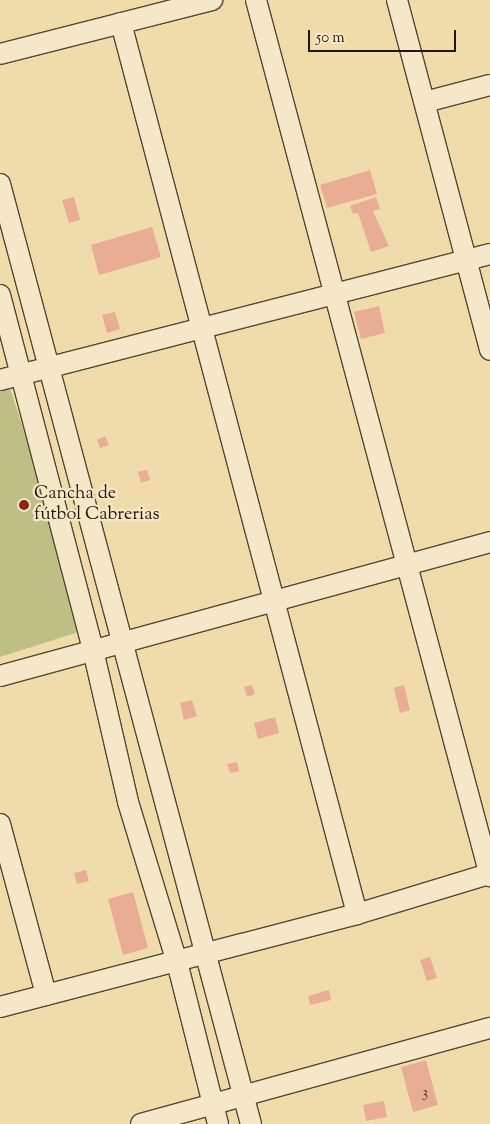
<!DOCTYPE html>
<html>
<head>
<meta charset="utf-8">
<style>
	body { margin:0 }
	#map { position:relative; width:490px; height:1124px; overflow:hidden; background:#f0dcaa; font-family:"Sorts Mill Goudy",serif }
	div>[style] { position:absolute }
	.green>* { inset:0; background:#bebf85 }
	.building>* { inset:0; background:#e8ad94 }
	.roads { filter:drop-shadow(1px 0 #56462f) drop-shadow(-1px 0 #56462f) drop-shadow(0 1px #56462f) drop-shadow(0 -1px #56462f) }
	.minor>* { height:20px; margin:-10px; padding:0 10px; transform-origin:10px; border-radius:10px; background:#f5e8c8 }
	.dots>* { width:14px; height:14px; translate:-50% -50%; box-sizing:border-box; border:2px solid #f5e8c8; border-radius:50% }
	span { translate:-50% -50%; white-space:nowrap; text-align:center; line-height:1.15; -webkit-text-stroke:4.5px #f5e8c8; paint-order:stroke }
	.number-label { font-size:15px; color:#543a2a }
	.number-label span { -webkit-text-stroke-width:0 }
	.poi-label { font-size:18px; color:#231406 }
	.left { translate:0 -50%; text-align:left }
	.scale { position:absolute; left:308px; top:30px; width:148px; height:22px; box-sizing:border-box; border:2px solid #231406; border-top:0; padding-left:6px; font-size:15px; line-height:18px; white-space:nowrap; color:#231406; -webkit-text-stroke:4px #f5e8c8; paint-order:stroke }
</style>
</head>
<body>
<div id="map">
	<div class="green">
		<i style="clip-path:polygon(7px 379px,88px 629px,0 657px,0 380px)"></i>
	</div>
	<div class="building">
		<i style="clip-path:polygon(370px 170px,377px 194px,327px 208px,320px 185px)"></i>
		<i style="clip-path:polygon(74px 197px,80px 220px,69px 223px,62px 200px)"></i>
		<i style="clip-path:polygon(376px 197px,380px 209px,373px 211px,389px 246px,371px 252px,358px 213px,353px 214px,350px 206px)"></i>
		<i style="clip-path:polygon(152px 227px,161px 257px,99px 275px,91px 245px)"></i>
		<i style="clip-path:polygon(379px 306px,385px 333px,361px 339px,354px 312px)"></i>
		<i style="clip-path:polygon(115px 312px,120px 329px,107px 333px,102px 315px)"></i>
		<i style="clip-path:polygon(105px 436px,109px 445px,100px 448px,97px 440px)"></i>
		<i style="clip-path:polygon(147px 470px,150px 480px,141px 483px,138px 472px)"></i>
		<i style="clip-path:polygon(252px 685px,255px 694px,247px 697px,244px 687px)"></i>
		<i style="clip-path:polygon(404px 685px,410px 710px,400px 713px,394px 688px)"></i>
		<i style="clip-path:polygon(192px 700px,197px 716px,184px 720px,180px 703px)"></i>
		<i style="clip-path:polygon(275px 717px,279px 733px,258px 739px,254px 723px)"></i>
		<i style="clip-path:polygon(237px 762px,239px 771px,230px 773px,227px 764px)"></i>
		<i style="clip-path:polygon(86px 870px,89px 881px,77px 884px,74px 873px)"></i>
		<i style="clip-path:polygon(133px 892px,148px 948px,123px 955px,108px 899px)"></i>
		<i style="clip-path:polygon(430px 957px,437px 978px,427px 981px,420px 960px)"></i>
		<i style="clip-path:polygon(329px 990px,331px 1000px,310px 1005px,308px 996px)"></i>
		<i style="clip-path:polygon(426px 1060px,438px 1105px,413px 1112px,401px 1067px)"></i>
		<i style="clip-path:polygon(384px 1101px,387px 1117px,366px 1121px,363px 1105px)"></i>
	</div>
	<div class="roads">
		<div class="minor">
			<i style="left:256px;top:0;width:907px;rotate:75.04deg"></i>
			<i style="left:397px;top:0;width:362px;rotate:75.1deg"></i>
			<i style="left:121px;top:23px;width:922px;rotate:75.16deg"></i>
			<i style="left:0;top:54px;width:219px;rotate:-14.3deg"></i>
			<i style="left:425px;top:102px;width:67px;rotate:-14.7deg"></i>
			<i style="left:0;top:184px;width:973px;rotate:75.05deg"></i>
			<i style="left:0;top:295px;width:367px;rotate:75.3deg"></i>
			<i style="left:93px;top:650px;width:156px;rotate:77deg"></i>
			<i style="left:128px;top:802px;width:167px;rotate:73deg"></i>
			<i style="left:177px;top:962px;width:167px;rotate:75.8deg"></i>
			<i style="left:0;top:380px;width:506px;rotate:-14.42deg"></i>
			<i style="left:0;top:676px;width:508px;rotate:-15.29deg"></i>
			<i style="left:0;top:824px;width:177px;rotate:74.9deg"></i>
			<i style="left:0;top:1007px;width:369px;rotate:-14.6deg"></i>
			<i style="left:357px;top:914px;width:138px;rotate:-16.9deg"></i>
			<i style="left:141px;top:1124px;width:362px;rotate:-15.4deg"></i>
		</div>
	</div>
	<div class="dots">
		<i style="left:24px;top:505px;background:#8f2418"></i>
	</div>
	<div class="number-label">
		<span style="left:425px;top:1094px">3</span>
	</div>
	<div class="poi-label">
		<span class="left" style="left:34px;top:505px">Cancha de<br>fútbol Cabrerias</span>
	</div>
	<div class="scale">50 m</div>
</div>
</body>
</html>
